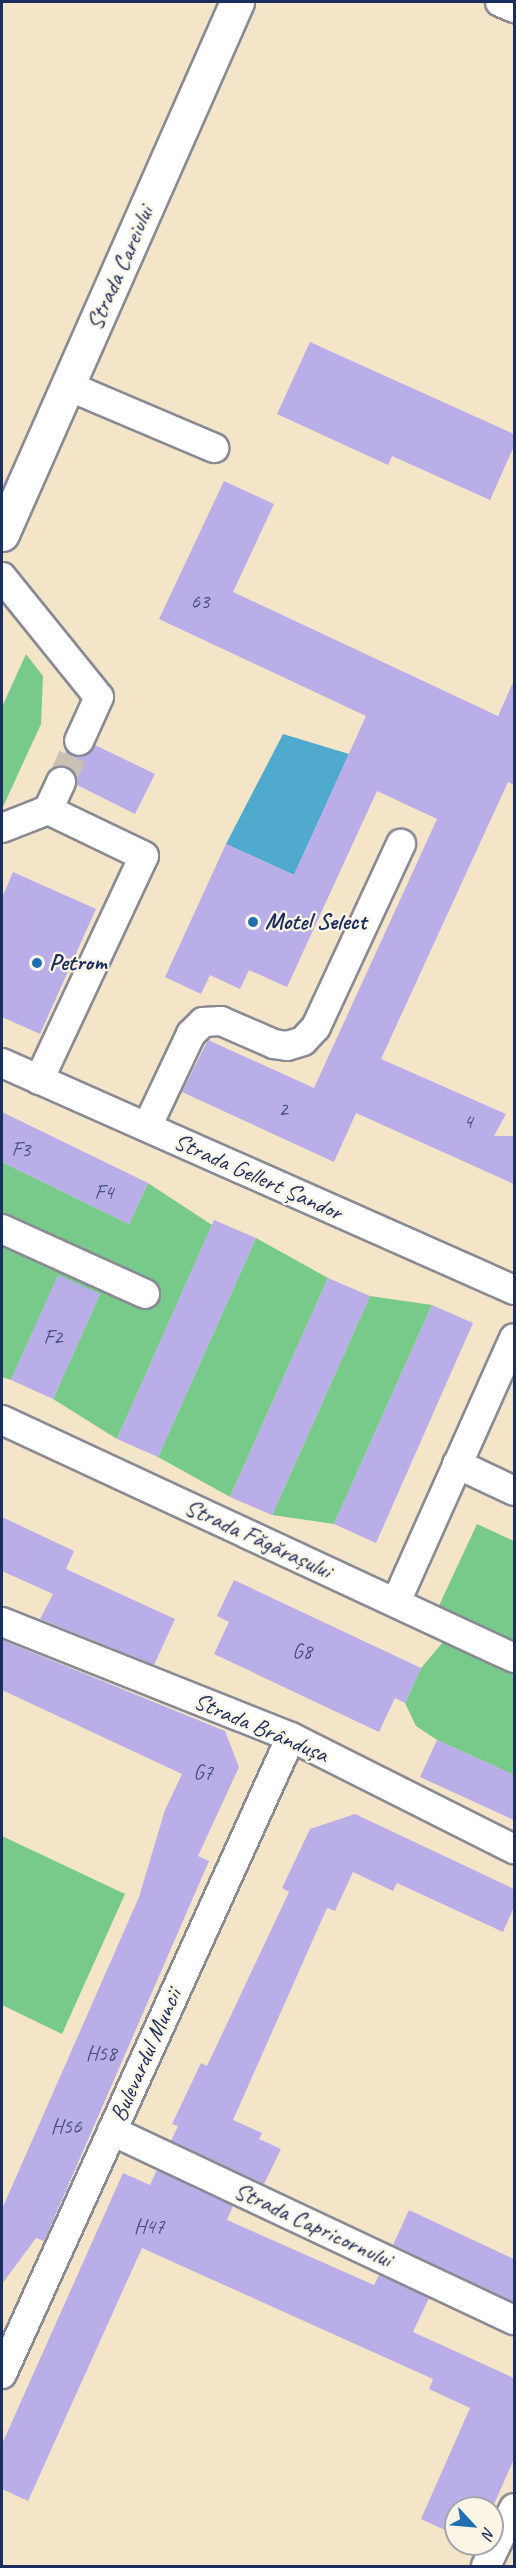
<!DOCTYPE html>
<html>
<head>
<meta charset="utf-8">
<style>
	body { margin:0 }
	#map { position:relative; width:516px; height:2568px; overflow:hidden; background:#f4e5c9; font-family:Caveat,sans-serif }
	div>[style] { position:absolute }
	.green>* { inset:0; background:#78ca8b }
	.water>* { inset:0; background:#4faacd }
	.building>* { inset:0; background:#baaee8 }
	.minor-tunnel>* { height:28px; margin-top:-14px; transform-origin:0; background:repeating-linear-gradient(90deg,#c9c1b4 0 28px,transparent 0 42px) }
	.roads { filter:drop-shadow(2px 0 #888a94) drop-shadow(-2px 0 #888a94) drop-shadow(0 2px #888a94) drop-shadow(0 -2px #888a94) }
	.minor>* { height:28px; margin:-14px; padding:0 14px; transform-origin:14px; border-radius:14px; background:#fff }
	.major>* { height:33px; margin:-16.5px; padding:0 16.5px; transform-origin:16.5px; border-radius:16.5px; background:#fff }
	.dots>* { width:16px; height:16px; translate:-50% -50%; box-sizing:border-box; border:3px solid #fcf5e5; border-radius:50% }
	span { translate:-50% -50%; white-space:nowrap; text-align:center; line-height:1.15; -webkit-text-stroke:4.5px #fcf5e5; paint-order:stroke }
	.number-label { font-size:21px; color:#434f80 }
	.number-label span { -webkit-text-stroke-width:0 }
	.street-label { font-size:24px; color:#1b2f5e }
	.poi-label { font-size:24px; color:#1b2f5e; font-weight:700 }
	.left { translate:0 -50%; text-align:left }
	.frame { position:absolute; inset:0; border:3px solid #1b2f5e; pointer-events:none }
	.north { position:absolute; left:444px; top:2496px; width:60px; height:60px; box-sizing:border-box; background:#fcf5e5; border:2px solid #a2a6af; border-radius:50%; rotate:116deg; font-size:16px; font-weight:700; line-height:24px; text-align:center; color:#1b2f5e }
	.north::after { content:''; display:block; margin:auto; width:21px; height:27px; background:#1f6fb2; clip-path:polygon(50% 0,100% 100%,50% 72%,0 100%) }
</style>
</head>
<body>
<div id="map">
	<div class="green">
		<i style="clip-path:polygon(26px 654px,43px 676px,41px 724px,2px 809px,2px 707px)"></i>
		<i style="clip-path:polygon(2px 1162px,129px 1224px,148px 1183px,212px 1225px,117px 1439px,53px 1399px,100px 1294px,58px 1276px,11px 1380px,2px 1377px)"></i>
		<i style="clip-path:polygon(256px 1238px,328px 1278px,230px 1497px,158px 1457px)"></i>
		<i style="clip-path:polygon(370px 1296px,432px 1305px,334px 1524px,272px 1515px)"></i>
		<i style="clip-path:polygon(477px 1524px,514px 1541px,514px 1648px,436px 1612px)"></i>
		<i style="clip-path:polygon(444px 1641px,514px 1675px,514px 1775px,437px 1740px,416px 1726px,405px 1703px,421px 1668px)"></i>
		<i style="clip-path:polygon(2px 1836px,125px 1894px,62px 2034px,2px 2005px)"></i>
	</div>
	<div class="water">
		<i style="clip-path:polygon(283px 734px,349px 754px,294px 875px,226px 844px)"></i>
	</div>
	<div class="building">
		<i style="clip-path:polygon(310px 342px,514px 434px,514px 446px,490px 500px,392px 456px,388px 465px,277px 414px)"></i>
		<i style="clip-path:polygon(224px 481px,274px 504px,233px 592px,498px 716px,514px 680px,514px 785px,508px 782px,381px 1059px,506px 1114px,494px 1136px,514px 1136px,514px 1184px,356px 1113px,334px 1162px,182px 1092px,208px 1040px,314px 1088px,437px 819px,377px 791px,287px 987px,249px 970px,240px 989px,210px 975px,201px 994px,165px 977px,226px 844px,294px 875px,366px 716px,159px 619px)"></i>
		<i style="clip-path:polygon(95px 745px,155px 774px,135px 814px,77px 785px,74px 772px,58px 766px,66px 751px,81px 757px)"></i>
		<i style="clip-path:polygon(13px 872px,96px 909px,40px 1034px,2px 1017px,2px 898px)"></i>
		<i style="clip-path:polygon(2px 1112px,148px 1183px,129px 1224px,2px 1162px)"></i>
		<i style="clip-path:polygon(214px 1220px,256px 1238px,158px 1457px,117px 1439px)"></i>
		<i style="clip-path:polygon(58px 1275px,100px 1294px,53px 1399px,11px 1380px)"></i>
		<i style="clip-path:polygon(328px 1278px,370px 1296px,272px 1515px,230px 1497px)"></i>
		<i style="clip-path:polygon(432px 1305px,473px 1323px,376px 1543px,334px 1524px)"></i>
		<i style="clip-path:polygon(2px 1517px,74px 1551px,66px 1569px,175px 1619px,154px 1665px,40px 1619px,53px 1594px,2px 1571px)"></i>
		<i style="clip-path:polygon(234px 1580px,421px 1668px,405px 1703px,395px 1698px,379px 1732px,214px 1654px,229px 1622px,217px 1616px)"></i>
		<i style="clip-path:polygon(2px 1640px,225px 1731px,239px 1767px,198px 1856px,209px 1861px,44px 2241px,36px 2238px,2px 2284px,2px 2209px,139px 1897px,165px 1810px,182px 1774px,2px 1690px)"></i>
		<i style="clip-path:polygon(437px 1740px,514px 1775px,514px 1820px,420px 1777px)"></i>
		<i style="clip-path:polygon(355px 1814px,514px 1889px,514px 1907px,503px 1932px,397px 1883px,393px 1891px,353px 1872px,335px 1911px,327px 1908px,233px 2120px,262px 2133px,259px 2139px,281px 2149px,264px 2184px,171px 2141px,178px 2126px,172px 2124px,201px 2063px,207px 2066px,289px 1892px,282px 1888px,310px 1829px)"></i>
		<i style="clip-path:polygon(157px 2170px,233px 2206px,227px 2220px,374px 2285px,379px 2275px,429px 2298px,413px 2332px,514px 2378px,514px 2459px,492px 2509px,456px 2508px,456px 2535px,421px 2519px,470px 2408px,429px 2389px,433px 2379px,142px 2248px,28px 2501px,2px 2489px,2px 2444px,123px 2173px,150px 2185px)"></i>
		<i style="clip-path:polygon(409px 2210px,514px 2259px,514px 2302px,393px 2245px)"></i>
	</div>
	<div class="minor-tunnel">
		<i style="left:61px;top:782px;width:45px;rotate:-66.3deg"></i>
	</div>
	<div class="roads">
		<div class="minor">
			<i style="left:500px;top:2px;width:15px;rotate:23deg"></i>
			<i style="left:68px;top:386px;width:159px;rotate:23deg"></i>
			<i style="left:2px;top:577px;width:154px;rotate:51.1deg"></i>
			<i style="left:99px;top:697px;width:48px;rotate:114.4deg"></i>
			<i style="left:2px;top:828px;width:49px;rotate:-21.4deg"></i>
			<i style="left:48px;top:810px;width:31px;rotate:-65deg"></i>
			<i style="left:2px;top:1063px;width:560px;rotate:23.91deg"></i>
			<i style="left:39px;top:1080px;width:247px;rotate:-64.9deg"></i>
			<i style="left:144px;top:856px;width:106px;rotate:-154.4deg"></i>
			<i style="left:147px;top:1127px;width:103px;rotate:-64.7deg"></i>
			<i style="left:191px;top:1034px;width:17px;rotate:-45deg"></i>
			<i style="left:203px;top:1022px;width:18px;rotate:-3deg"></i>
			<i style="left:221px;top:1021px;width:58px;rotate:23.5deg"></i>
			<i style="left:274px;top:1044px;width:13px;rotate:9deg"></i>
			<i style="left:287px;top:1046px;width:17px;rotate:-17deg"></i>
			<i style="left:303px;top:1041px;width:19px;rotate:-47deg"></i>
			<i style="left:316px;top:1027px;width:202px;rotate:-65.1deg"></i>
			<i style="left:2px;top:1229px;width:157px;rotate:24.4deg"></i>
			<i style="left:2px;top:1420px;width:565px;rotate:24.93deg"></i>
			<i style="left:457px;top:1464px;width:63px;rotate:25.3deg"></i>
			<i style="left:396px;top:1602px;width:289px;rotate:-65.9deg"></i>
			<i style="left:2px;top:1622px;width:311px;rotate:21.7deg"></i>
			<i style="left:291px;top:1737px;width:250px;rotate:26.7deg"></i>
			<i style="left:112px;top:2131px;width:444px;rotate:25.2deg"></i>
			<i style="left:2px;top:2374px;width:699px;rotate:-65.6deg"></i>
			<i style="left:486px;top:2566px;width:64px;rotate:-64.2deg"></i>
		</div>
		<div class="major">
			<i style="left:2px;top:534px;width:582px;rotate:-66.17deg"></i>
		</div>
	</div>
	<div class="dots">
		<i style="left:253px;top:922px;background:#1f6fb2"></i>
		<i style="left:37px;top:963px;background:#1f6fb2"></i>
	</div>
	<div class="number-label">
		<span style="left:200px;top:601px">63</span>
		<span style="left:283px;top:1109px">2</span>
		<span style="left:468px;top:1121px">4</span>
		<span style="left:21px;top:1149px">F3</span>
		<span style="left:104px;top:1192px">F4</span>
		<span style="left:53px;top:1337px">F2</span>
		<span style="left:302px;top:1651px">G8</span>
		<span style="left:203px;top:1772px">G7</span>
		<span style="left:101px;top:2053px">H58</span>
		<span style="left:66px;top:2126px">H56</span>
		<span style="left:149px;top:2226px">H47</span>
	</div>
	<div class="street-label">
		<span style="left:120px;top:268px;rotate:-66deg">Strada Careiului</span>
		<span style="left:258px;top:1177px;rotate:24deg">Strada Gellert Șandor</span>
		<span style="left:258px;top:1539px;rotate:25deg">Strada Făgărașului</span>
		<span style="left:261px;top:1728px;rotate:23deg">Strada Brândușa</span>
		<span style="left:146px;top:2055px;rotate:-66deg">Bulevardul Muncii</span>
		<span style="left:313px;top:2225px;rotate:25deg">Strada Capricornului</span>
	</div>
	<div class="poi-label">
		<span class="left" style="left:265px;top:922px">Motel Select</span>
		<span class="left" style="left:49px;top:963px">Petrom</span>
	</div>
	<div class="frame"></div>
	<div class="north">N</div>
</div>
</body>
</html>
